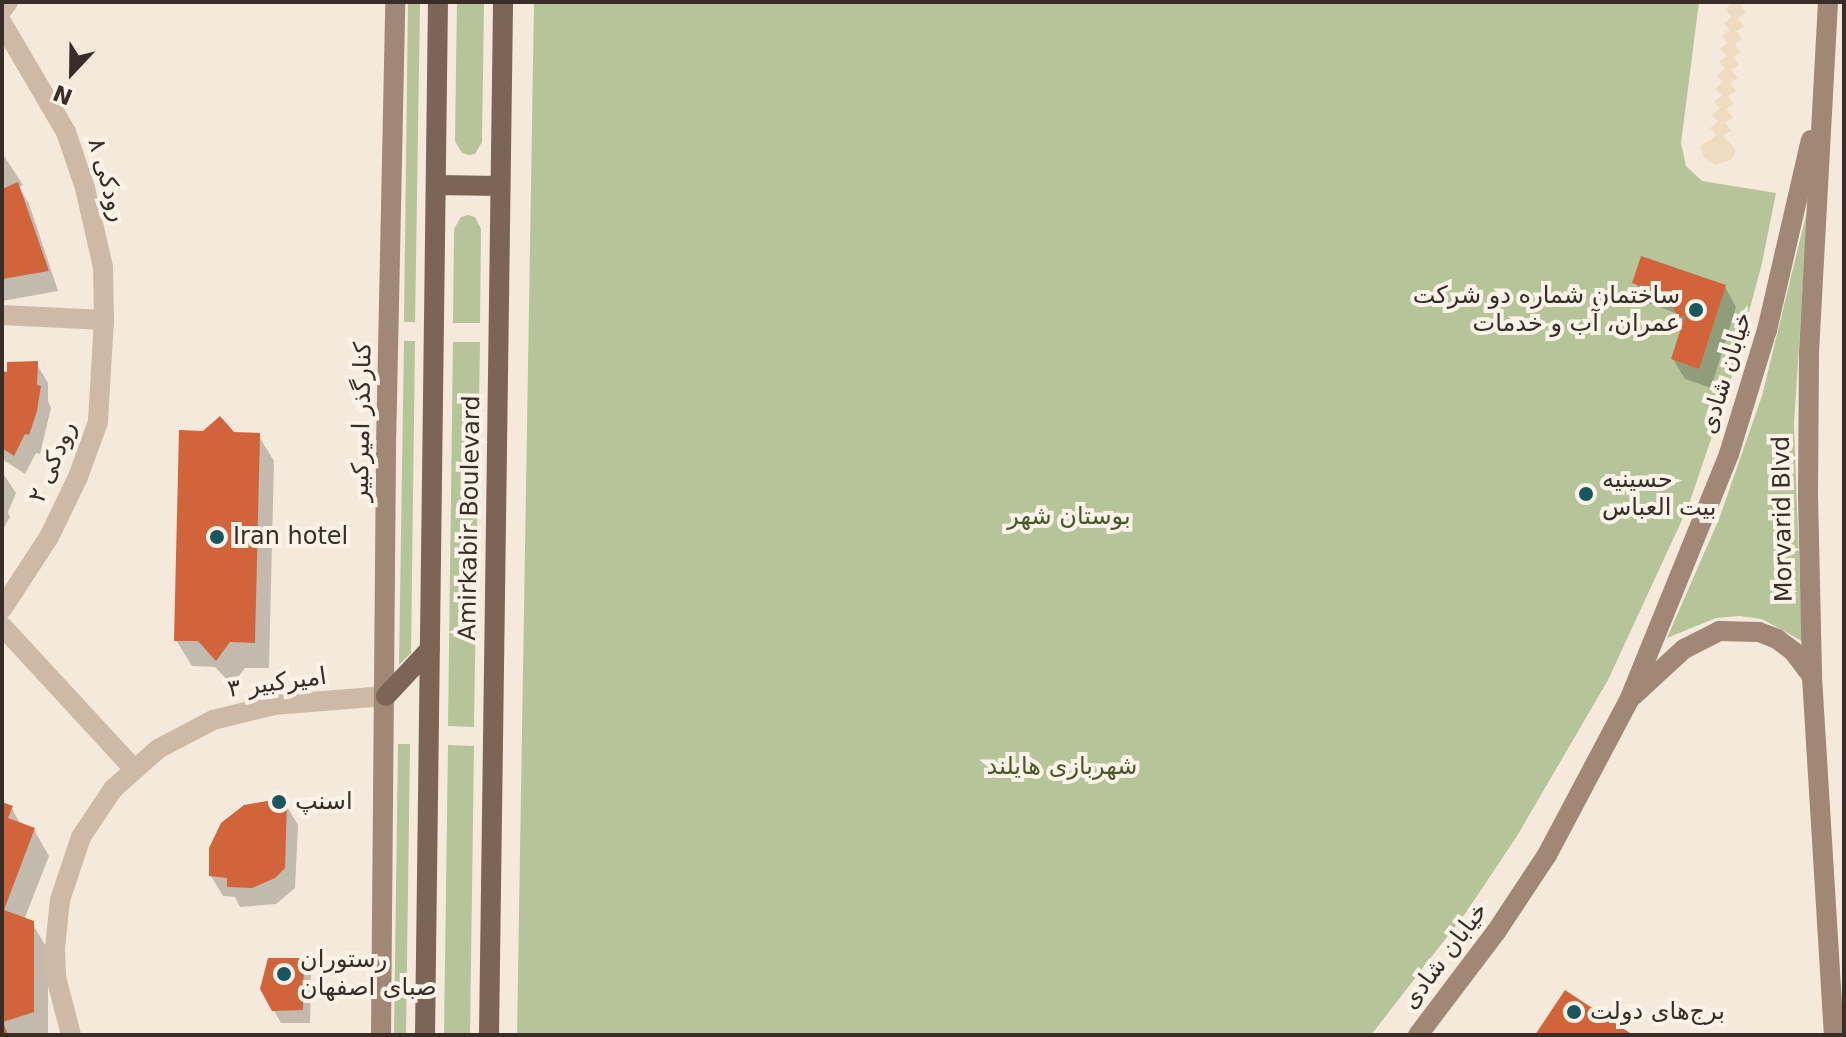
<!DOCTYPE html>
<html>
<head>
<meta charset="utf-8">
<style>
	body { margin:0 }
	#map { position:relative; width:1846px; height:1037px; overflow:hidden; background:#f4e9da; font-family:"DejaVu Sans","Noto Sans Arabic",sans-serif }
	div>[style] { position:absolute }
	.green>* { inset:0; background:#b5c599 }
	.plaza>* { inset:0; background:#eedbc0 }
	.shadow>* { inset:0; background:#0003 }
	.building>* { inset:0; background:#d1643b }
	.street>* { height:20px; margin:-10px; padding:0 10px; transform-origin:10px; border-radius:10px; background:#cdb9a5 }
	.secondary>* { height:20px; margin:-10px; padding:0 10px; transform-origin:10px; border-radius:10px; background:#a18776 }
	.primary>* { height:20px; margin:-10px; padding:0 10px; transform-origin:10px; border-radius:10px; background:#7c6456 }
	.dots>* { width:22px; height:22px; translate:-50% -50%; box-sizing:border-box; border:4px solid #fbf3e7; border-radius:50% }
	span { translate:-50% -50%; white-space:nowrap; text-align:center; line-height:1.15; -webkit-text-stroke:8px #fbf3e7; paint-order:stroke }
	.street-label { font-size:24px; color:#382d27 }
	.poi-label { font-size:24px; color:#382d27 }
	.right { translate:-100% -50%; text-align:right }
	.left { translate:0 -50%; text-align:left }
	.park-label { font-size:24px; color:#465928 }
	.frame { position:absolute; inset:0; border:4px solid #382d27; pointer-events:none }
	.north { position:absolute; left:32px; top:32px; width:80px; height:80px; -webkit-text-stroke:6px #fbf3e7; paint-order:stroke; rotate:202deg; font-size:22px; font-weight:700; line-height:32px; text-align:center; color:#382d27 }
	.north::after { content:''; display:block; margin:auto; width:28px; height:36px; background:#382d27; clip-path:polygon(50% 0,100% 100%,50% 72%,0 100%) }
</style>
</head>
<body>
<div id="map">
	<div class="green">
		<i style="clip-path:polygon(408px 2px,420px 2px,415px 322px,404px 322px)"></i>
		<i style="clip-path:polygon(457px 2px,484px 2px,482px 142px,475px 154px,469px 155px,462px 153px,455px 141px)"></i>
		<i style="clip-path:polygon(534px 2px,1699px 2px,1681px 143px,1686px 166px,1702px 181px,1776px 193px,1762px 263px,1729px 386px,1688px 507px,1608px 680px,1517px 836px,1467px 911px,1371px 1035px,517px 1035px)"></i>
		<i style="clip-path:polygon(1808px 207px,1794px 424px,1802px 641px,1762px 619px,1739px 616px,1716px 618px,1667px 638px,1719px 519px,1762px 396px)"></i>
		<i style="clip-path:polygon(468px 215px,475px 217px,481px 229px,480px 323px,453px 323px,454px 229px,461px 217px)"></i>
		<i style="clip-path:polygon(404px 341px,415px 341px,411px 653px,399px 665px)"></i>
		<i style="clip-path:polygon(453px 342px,480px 342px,474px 727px,448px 726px)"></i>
		<i style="clip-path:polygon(398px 744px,410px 744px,406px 1035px,394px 1035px)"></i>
		<i style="clip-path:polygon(448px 745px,474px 746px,470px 1035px,444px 1035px)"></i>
	</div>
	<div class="plaza">
		<i style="clip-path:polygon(1732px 2px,1742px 2px,1740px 4px,1746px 13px,1738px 18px,1744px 26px,1736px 31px,1742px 39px,1735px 44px,1741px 52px,1733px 57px,1739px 65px,1731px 70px,1738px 78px,1730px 83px,1736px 91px,1728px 96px,1734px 104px,1726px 109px,1733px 118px,1725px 122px,1731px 131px,1723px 136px,1736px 150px,1732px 159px,1716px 165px,1704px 158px,1700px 146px,1717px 135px,1710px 128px,1718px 122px,1712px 115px,1720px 108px,1714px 102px,1722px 95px,1715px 89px,1723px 82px,1717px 76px,1725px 69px,1719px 62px,1727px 56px,1720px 49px,1728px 43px,1722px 36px,1730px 30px,1724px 23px,1732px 17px,1725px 10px)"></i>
	</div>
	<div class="shadow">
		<i style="clip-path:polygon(2px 153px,23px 185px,19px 187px,29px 204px,58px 291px,2px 301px)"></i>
		<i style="clip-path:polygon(1635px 282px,1725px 287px,1736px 307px,1711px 388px,1685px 379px,1673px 359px,1684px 325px,1678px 314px,1646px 302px)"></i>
		<i style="clip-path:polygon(36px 363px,48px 383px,48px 401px,51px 408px,40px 454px,36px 453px,25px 474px,2px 459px,2px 373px,9px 374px)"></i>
		<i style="clip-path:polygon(233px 434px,258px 435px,274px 461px,269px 668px,245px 668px,232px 685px,215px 667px,192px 666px,176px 640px)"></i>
		<i style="clip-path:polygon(2px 472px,16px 493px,8px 512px,10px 517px,2px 531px)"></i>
		<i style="clip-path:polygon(2px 804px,11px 807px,21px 825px,34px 830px,49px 856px,24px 920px,32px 923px,48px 950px,48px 1035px,2px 1035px)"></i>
		<i style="clip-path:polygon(286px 805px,298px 825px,295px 888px,276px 904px,240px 907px,235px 897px,223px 896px,211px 876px)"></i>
		<i style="clip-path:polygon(303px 960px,311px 973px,310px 1023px,281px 1023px,262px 989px)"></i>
	</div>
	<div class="building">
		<i style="clip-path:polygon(18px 182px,49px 271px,2px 279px,2px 189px)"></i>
		<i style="clip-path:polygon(1641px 256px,1726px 285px,1699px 369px,1671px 359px,1685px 316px,1678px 317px,1671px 303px,1676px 298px,1632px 283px)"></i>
		<i style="clip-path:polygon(38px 361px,37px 385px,41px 386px,37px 411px,29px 435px,25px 434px,14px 456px,2px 448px,2px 371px,7px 372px,7px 362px)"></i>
		<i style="clip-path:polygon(220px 416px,234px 432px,260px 433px,255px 643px,230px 642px,216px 661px,198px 641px,174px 641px,179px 430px,203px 431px)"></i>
		<i style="clip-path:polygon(273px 800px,287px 803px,285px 868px,275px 878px,252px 888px,227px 887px,227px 878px,209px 876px,209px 848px,221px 823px,244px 805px)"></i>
		<i style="clip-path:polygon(2px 802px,13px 806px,8px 818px,35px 828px,4px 910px,34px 921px,34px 1012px,3px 1022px,8px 1035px,2px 1035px)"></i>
		<i style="clip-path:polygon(268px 958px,304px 958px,303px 1010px,272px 1011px,260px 989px)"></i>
		<i style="clip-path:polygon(1565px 990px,1633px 1035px,1535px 1035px)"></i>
	</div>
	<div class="street">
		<i style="left:2px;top:10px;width:10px;rotate:-53deg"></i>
		<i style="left:2px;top:23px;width:126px;rotate:59.6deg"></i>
		<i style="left:66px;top:132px;width:59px;rotate:71.3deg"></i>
		<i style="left:85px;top:188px;width:81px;rotate:77.2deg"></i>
		<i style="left:103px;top:267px;width:53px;rotate:88.9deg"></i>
		<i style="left:104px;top:320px;width:102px;rotate:93.4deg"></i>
		<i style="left:98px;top:422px;width:59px;rotate:110deg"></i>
		<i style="left:78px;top:477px;width:67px;rotate:115.8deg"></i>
		<i style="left:49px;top:537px;width:86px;rotate:123.1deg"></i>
		<i style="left:2px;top:315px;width:102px;rotate:2.8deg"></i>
		<i style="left:2px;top:626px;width:195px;rotate:47.3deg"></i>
		<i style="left:71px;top:1035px;width:60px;rotate:-104.5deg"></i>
		<i style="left:56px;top:977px;width:29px;rotate:-92deg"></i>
		<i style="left:55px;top:948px;width:48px;rotate:-84.1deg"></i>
		<i style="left:60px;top:900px;width:66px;rotate:-71.6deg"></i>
		<i style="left:81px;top:837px;width:58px;rotate:-56.3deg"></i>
		<i style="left:113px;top:789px;width:60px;rotate:-41.6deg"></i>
		<i style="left:158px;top:749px;width:62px;rotate:-27.8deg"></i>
		<i style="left:213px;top:720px;width:63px;rotate:-13.8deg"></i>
		<i style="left:274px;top:705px;width:112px;rotate:-4.6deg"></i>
	</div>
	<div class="secondary">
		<i style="left:1828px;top:2px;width:351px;rotate:93.1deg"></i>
		<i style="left:1809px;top:352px;width:144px;rotate:90.4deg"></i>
		<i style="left:1808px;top:496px;width:181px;rotate:88.7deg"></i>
		<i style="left:1812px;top:677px;width:359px;rotate:86.5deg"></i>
		<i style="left:1633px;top:696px;width:69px;rotate:-42.7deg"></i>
		<i style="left:1684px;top:649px;width:39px;rotate:-27deg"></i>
		<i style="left:1719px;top:631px;width:40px;rotate:1.4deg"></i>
		<i style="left:1759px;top:632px;width:19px;rotate:21deg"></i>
		<i style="left:1777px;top:639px;width:20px;rotate:37deg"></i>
		<i style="left:1793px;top:651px;width:31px;rotate:53deg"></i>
		<i style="left:381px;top:1035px;width:589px;rotate:-89.51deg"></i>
		<i style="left:386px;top:446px;width:444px;rotate:-88.8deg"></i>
		<i style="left:1418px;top:1035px;width:129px;rotate:-52.9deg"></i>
		<i style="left:1496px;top:932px;width:92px;rotate:-56.5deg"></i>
		<i style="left:1547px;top:855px;width:178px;rotate:-62.1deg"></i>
		<i style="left:1630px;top:698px;width:263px;rotate:-67.9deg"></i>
		<i style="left:1729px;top:454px;width:130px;rotate:-73deg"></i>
		<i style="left:1767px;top:330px;width:195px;rotate:-77deg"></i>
	</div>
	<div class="primary">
		<i style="left:436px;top:185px;width:64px;rotate:0.9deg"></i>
		<i style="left:386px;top:696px;width:64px;rotate:-46.9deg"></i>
		<i style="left:425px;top:1035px;width:1033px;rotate:-89.28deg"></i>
		<i style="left:489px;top:1035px;width:1033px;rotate:-89.22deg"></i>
	</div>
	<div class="dots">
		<i style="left:1696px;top:310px;background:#18575e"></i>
		<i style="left:1586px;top:494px;background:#18575e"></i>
		<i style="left:217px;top:537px;background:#18575e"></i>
		<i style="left:279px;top:802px;background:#18575e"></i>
		<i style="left:284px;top:974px;background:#18575e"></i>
		<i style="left:1574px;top:1012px;background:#18575e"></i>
	</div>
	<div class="street-label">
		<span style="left:107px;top:180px;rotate:74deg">رودکی ۸</span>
		<span style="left:1726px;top:373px;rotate:-73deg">خیابان شادی</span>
		<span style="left:362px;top:422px;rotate:-89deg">کنارگذر امیرکبیر</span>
		<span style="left:53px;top:462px;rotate:-67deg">رودکی ۲</span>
		<span style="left:470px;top:518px;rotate:-89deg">Amirkabir Boulevard</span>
		<span style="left:1783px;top:519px;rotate:-91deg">Morvarid Blvd</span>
		<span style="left:277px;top:683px;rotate:-8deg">امیرکبیر ۳</span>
		<span style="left:1445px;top:956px;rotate:-53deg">خیابان شادی</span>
	</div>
	<div class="poi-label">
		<span class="right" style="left:1680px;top:310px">ساختمان شماره دو شرکت<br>عمران، آب و خدمات</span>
		<span class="left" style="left:1602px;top:494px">حسینیه<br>بیت العباس</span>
		<span class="left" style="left:233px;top:537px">Iran hotel</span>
		<span class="left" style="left:295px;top:802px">اسنپ</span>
		<span class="left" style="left:300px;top:974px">رستوران<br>صبای اصفهان</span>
		<span class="left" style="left:1590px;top:1012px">برج‌های دولت</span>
	</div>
	<div class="park-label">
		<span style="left:1069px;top:517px">بوستان شهر</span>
		<span style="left:1062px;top:767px">شهربازی هایلند</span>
	</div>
	<div class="frame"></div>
	<div class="north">N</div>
</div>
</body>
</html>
